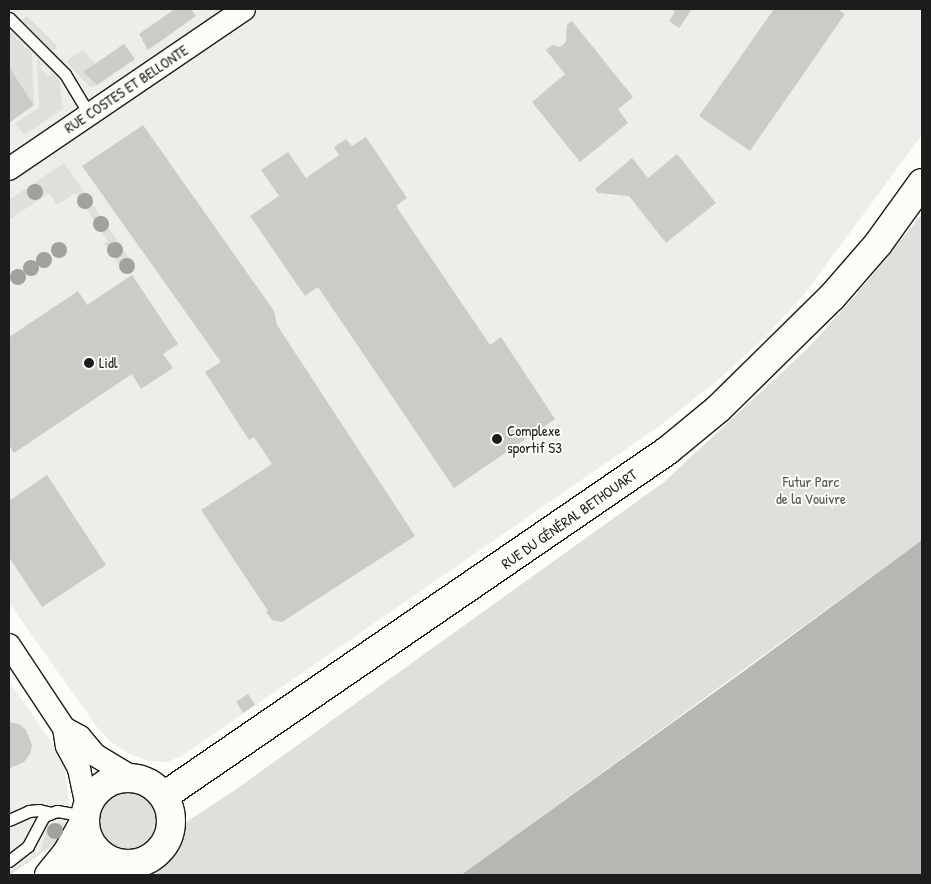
<!DOCTYPE html>
<html>
<head>
<meta charset="utf-8">
<style>
	body { margin:0 }
	#map { position:relative; width:931px; height:884px; overflow:hidden; background:#fdfcf7; font-family:"Patrick Hand",sans-serif }
	div>[style] { position:absolute }
	.built>* { inset:0; background:#eeede9 }
	.green>* { inset:0; background:#e0dfdb }
	.round { border-radius:50% }
	.water>* { inset:0; background:#b7b6b2 }
	.building>* { inset:0; background:#cccbc8 }
	.roads { filter:drop-shadow(1px 0 #1c1c1c) drop-shadow(-1px 0 #1c1c1c) drop-shadow(0 1px #1c1c1c) drop-shadow(0 -1px #1c1c1c) }
	.lane>* { height:11px; margin:-5.5px; padding:0 5.5px; transform-origin:5.5px; border-radius:5.5px; background:#fdfcf7 }
	.street>* { height:22px; margin:-11px; padding:0 11px; transform-origin:11px; border-radius:11px; background:#fdfcf7 }
	.secondary>* { height:28px; margin:-14px; padding:0 14px; transform-origin:14px; border-radius:14px; background:#fdfcf7 }
	.secondary>.ring { margin:-14px; padding:0; box-sizing:content-box; background:none; border:28px solid #fdfcf7; border-radius:50% }
	.trees>* { width:16px; height:16px; margin:-8px; border-radius:50%; background:#a2a19e }
	.dots>* { width:14px; height:14px; translate:-50% -50%; box-sizing:border-box; border:2px solid #fdfcf7; border-radius:50% }
	span { translate:-50% -50%; white-space:nowrap; text-align:center; line-height:1.15; -webkit-text-stroke:4px #fdfcf7; paint-order:stroke }
	.street-label { font-size:15px; color:#1c1c1c }
	.poi-label { font-size:15px; color:#1c1c1c }
	.left { translate:0 -50%; text-align:left }
	.park-label { font-size:15px; color:#575655 }
	.frame { position:absolute; inset:0; border:10px solid #1c1c1c; pointer-events:none }
</style>
</head>
<body>
<div id="map">
	<div class="built">
		<i style="clip-path:polygon(9px 9px,922px 9px,922px 135px,802px 297px,762px 340px,718px 380px,658px 427px,182px 756px,167px 762px,149px 761px,129px 754px,111px 742px,97px 727px,9px 603px)"></i>
		<i style="clip-path:polygon(9px 681px,64px 761px,69px 803px,64px 833px,58px 842px,10px 875px)"></i>
	</div>
	<div class="green">
		<i style="clip-path:polygon(27px 16px,56px 45px,57px 49px,52px 50px,22px 20px)"></i>
		<i style="clip-path:polygon(9px 31px,32px 54px,34px 105px,9px 67px)"></i>
		<i style="clip-path:polygon(83px 50px,95px 64px,83px 72px,97px 85px,90px 87px,67px 63px,68px 60px)"></i>
		<i style="clip-path:polygon(37px 59px,42px 64px,39px 67px,49px 77px,52px 73px,59px 79px,63px 109px,24px 135px,15px 123px,39px 108px)"></i>
		<i style="clip-path:polygon(64px 163px,135px 266px,125px 273px,104px 244px,108px 241px,75px 193px,57px 205px,49px 193px,9px 220px,9px 200px)"></i>
		<i style="clip-path:polygon(922px 214px,922px 540px,461px 875px,105px 875px,235px 790px,664px 482px,808px 348px,856px 295px)"></i>
		<i class="round" style="left:99px;top:791px;width:60px;height:60px"></i>
		<i style="clip-path:polygon(60px 822px,64px 823px,61px 836px,46px 850px,9px 875px,9px 873px,41px 851px,46px 830px)"></i>
	</div>
	<div class="water">
		<i style="clip-path:polygon(922px 540px,922px 875px,461px 875px,744px 671px)"></i>
	</div>
	<div class="building">
		<i style="clip-path:polygon(175px 9px,191px 9px,196px 16px,148px 50px,139px 34px)"></i>
		<i style="clip-path:polygon(671px 9px,692px 9px,679px 28px,669px 21px,675px 12px)"></i>
		<i style="clip-path:polygon(774px 9px,837px 9px,845px 14px,750px 151px,699px 116px)"></i>
		<i style="clip-path:polygon(572px 21px,633px 97px,618px 109px,628px 123px,580px 162px,532px 102px,565px 74px,546px 50px,552px 45px,560px 47px,566px 42px,567px 25px)"></i>
		<i style="clip-path:polygon(124px 44px,135px 59px,97px 85px,83px 72px)"></i>
		<i style="clip-path:polygon(9px 67px,34px 105px,9px 123px)"></i>
		<i style="clip-path:polygon(143px 125px,274px 311px,277px 325px,415px 536px,282px 622px,272px 620px,266px 612px,268px 611px,201px 510px,272px 464px,254px 437px,249px 440px,205px 372px,221px 362px,82px 166px)"></i>
		<i style="clip-path:polygon(366px 137px,407px 198px,396px 206px,490px 345px,501px 337px,555px 419px,454px 488px,318px 287px,305px 296px,250px 216px,279px 196px,261px 170px,288px 152px,306px 178px,339px 155px,334px 147px,346px 139px,352px 146px)"></i>
		<i style="clip-path:polygon(677px 154px,716px 203px,666px 243px,629px 196px,598px 193px,595px 189px,632px 158px,648px 178px)"></i>
		<i style="clip-path:polygon(132px 275px,178px 344px,163px 354px,173px 368px,141px 389px,132px 374px,14px 453px,9px 445px,9px 337px,78px 291px,87px 305px)"></i>
		<i style="clip-path:polygon(47px 475px,106px 565px,42px 607px,9px 557px,9px 501px)"></i>
		<i style="clip-path:polygon(248px 694px,255px 705px,243px 713px,236px 702px)"></i>
		<i style="clip-path:polygon(9px 722px,19px 724px,26px 730px,32px 745px,30px 754px,24px 762px,10px 768px)"></i>
	</div>
	<div class="roads">
		<div class="lane">
			<i style="left:9px;top:18px;width:79px;rotate:45deg"></i>
			<i style="left:65px;top:74px;width:47px;rotate:59deg"></i>
			<i style="left:9px;top:820px;width:22px;rotate:-24deg"></i>
			<i style="left:29px;top:811px;width:10px;rotate:-6deg"></i>
			<i style="left:39px;top:810px;width:12px;rotate:14deg"></i>
			<i style="left:9px;top:861px;width:24px;rotate:-38deg"></i>
			<i style="left:28px;top:846px;width:34px;rotate:-62deg"></i>
			<i style="left:44px;top:816px;width:14px;rotate:-21deg"></i>
			<i style="left:57px;top:811px;width:28px;rotate:10deg"></i>
		</div>
		<div class="street">
			<i style="left:9px;top:169px;width:284px;rotate:-34.2deg"></i>
			<i style="left:9px;top:645px;width:100px;rotate:56.5deg"></i>
			<i style="left:64px;top:728px;width:18px;rotate:81deg"></i>
			<i style="left:67px;top:746px;width:26px;rotate:62deg"></i>
			<i style="left:79px;top:769px;width:40px;rotate:78deg"></i>
			<i style="left:64px;top:728px;width:18px;rotate:29deg"></i>
			<i style="left:80px;top:737px;width:23px;rotate:50deg"></i>
			<i style="left:95px;top:755px;width:47px;rotate:31deg"></i>
		</div>
		<div class="secondary">
			<i class="ring" style="left:85px;top:778px;width:58px;height:58px"></i>
			<i style="left:164px;top:796px;width:610px;rotate:-34.45deg"></i>
			<i style="left:667px;top:451px;width:66px;rotate:-39.5deg"></i>
			<i style="left:718px;top:409px;width:160px;rotate:-44.5deg"></i>
			<i style="left:832px;top:297px;width:70px;rotate:-49deg"></i>
			<i style="left:878px;top:244px;width:75px;rotate:-54.2deg"></i>
			<i style="left:49px;top:875px;width:28px;rotate:-51deg"></i>
			<i style="left:67px;top:853px;width:37px;rotate:-61deg"></i>
			<i style="left:67px;top:875px;width:16px;rotate:-27deg"></i>
			<i style="left:81px;top:868px;width:33px;rotate:-11deg"></i>
		</div>
	</div>
	<div class="trees">
		<i style="left:35px;top:192px"></i>
		<i style="left:85px;top:201px"></i>
		<i style="left:101px;top:224px"></i>
		<i style="left:59px;top:250px"></i>
		<i style="left:115px;top:250px"></i>
		<i style="left:44px;top:260px"></i>
		<i style="left:127px;top:266px"></i>
		<i style="left:31px;top:268px"></i>
		<i style="left:18px;top:277px"></i>
		<i style="left:55px;top:831px"></i>
	</div>
	<div class="dots">
		<i style="left:89px;top:363px;background:#1c1c1c"></i>
		<i style="left:497px;top:439px;background:#1c1c1c"></i>
	</div>
	<div class="street-label">
		<span style="left:126px;top:89px;rotate:-34deg">RUE COSTES ET BELLONTE</span>
		<span style="left:569px;top:519px;rotate:-35deg">RUE DU GÉNÉRAL BETHOUART</span>
	</div>
	<div class="poi-label">
		<span class="left" style="left:99px;top:363px">Lidl</span>
		<span class="left" style="left:507px;top:439px">Complexe<br>sportif S3</span>
	</div>
	<div class="park-label">
		<span style="left:811px;top:490px">Futur Parc<br>de la Vouivre</span>
	</div>
	<div class="frame"></div>
</div>
</body>
</html>
